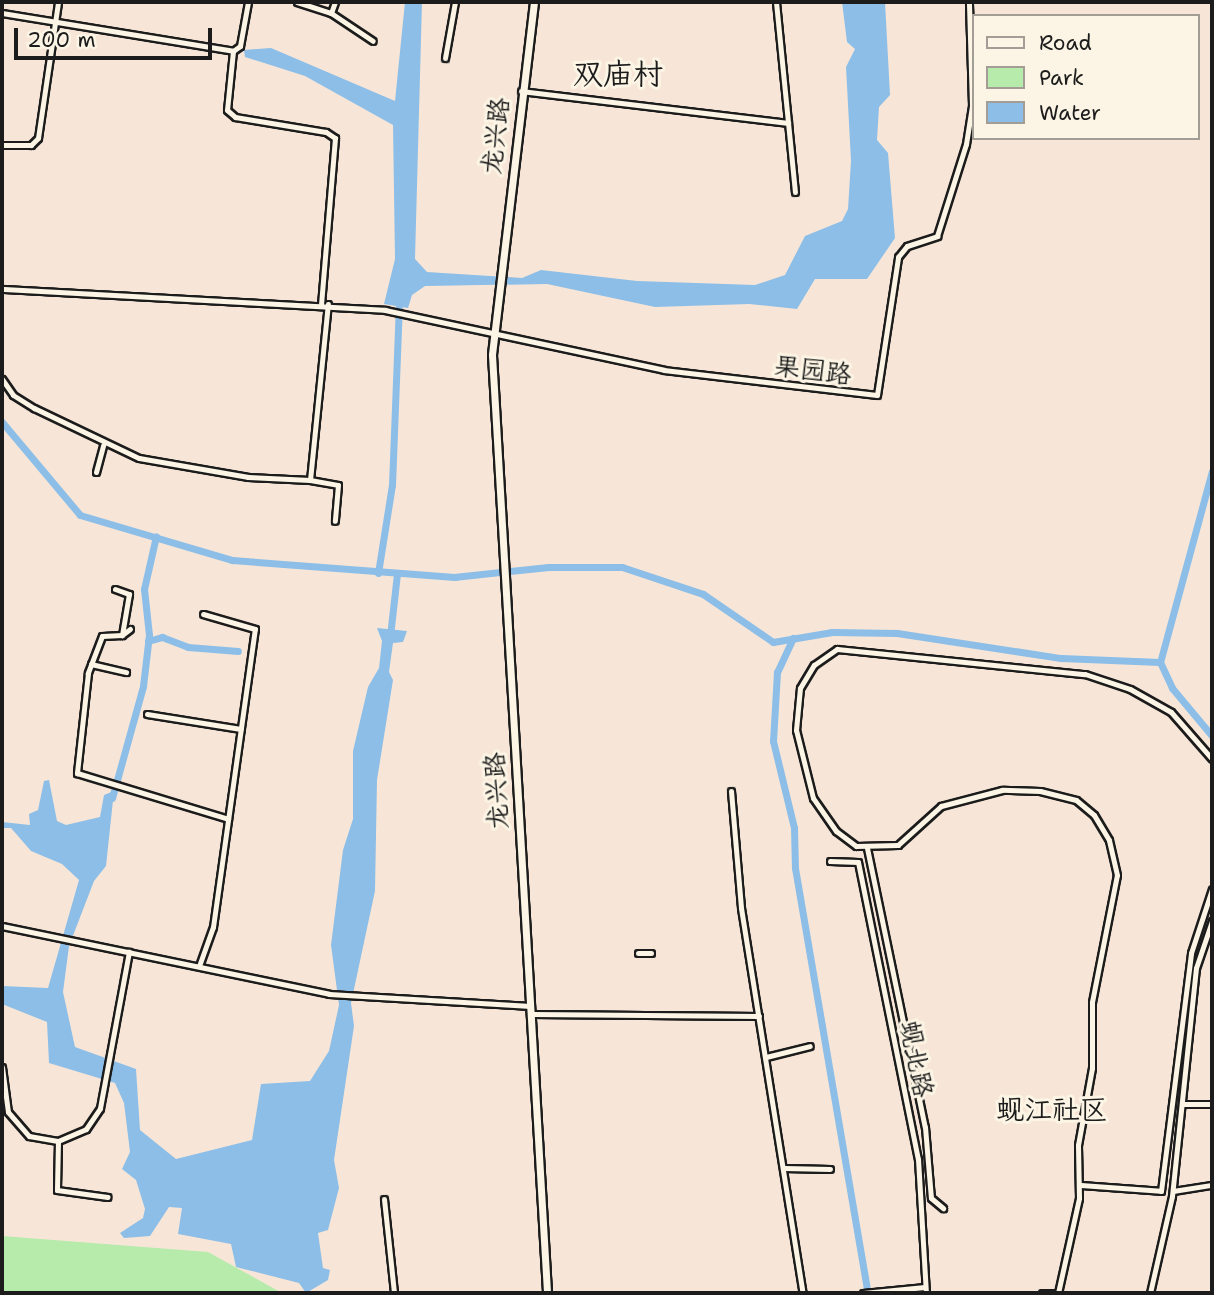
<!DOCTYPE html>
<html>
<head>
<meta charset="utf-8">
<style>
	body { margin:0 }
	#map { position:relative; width:1214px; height:1295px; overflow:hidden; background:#f7e6d7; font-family:"Shantell Sans","LXGW WenKai TC",sans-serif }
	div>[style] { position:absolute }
	.green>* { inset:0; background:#b6ebac }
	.water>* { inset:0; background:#8cbee8 }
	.canal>* { height:7px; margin:-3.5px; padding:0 3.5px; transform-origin:3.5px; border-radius:3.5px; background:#8cbee8 }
	.roads { filter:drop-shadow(2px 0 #1c1c1c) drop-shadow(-2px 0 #1c1c1c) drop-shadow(0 2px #1c1c1c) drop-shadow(0 -2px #1c1c1c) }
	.street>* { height:5px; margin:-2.5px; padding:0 2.5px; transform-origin:2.5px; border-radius:2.5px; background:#fcf5e5 }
	.secondary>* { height:7px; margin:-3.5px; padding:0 3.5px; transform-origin:3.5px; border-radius:3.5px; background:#fcf5e5 }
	span { translate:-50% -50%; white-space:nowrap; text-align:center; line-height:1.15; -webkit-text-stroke:6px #fcf5e5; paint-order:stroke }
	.street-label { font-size:26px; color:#1c1c1c }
	.neighbourhood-label { font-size:28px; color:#1c1c1c }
	.quarter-label { font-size:30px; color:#1c1c1c }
	.frame { position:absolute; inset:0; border:4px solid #1c1c1c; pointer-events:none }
	.legend { position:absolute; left:972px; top:14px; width:228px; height:126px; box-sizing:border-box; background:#fcf5e5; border:2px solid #a29e95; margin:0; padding:9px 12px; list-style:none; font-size:21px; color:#1c1c1c }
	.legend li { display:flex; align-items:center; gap:14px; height:35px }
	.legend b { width:35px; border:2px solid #a29e95 }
	.scale { position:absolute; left:14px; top:28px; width:198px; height:32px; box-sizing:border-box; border:4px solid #1c1c1c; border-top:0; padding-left:9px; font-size:21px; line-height:24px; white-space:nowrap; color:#1c1c1c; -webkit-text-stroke:5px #fcf5e5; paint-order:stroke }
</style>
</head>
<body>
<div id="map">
	<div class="green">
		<i style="clip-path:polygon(2px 1236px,208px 1252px,282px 1293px,2px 1293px)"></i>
	</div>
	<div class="water">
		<i style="clip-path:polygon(405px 2px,422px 2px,415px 259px,427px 272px,522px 278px,541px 270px,637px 281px,755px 285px,785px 275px,805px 236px,842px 221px,848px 209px,851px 161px,846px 67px,855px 49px,847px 42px,842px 2px,885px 2px,890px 95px,879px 107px,877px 140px,888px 153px,895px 238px,867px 279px,815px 279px,797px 309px,749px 304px,655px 307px,547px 284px,425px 286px,412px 295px,408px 308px,384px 304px,395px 259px,393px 125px,305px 76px,245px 57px,244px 50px,271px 48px,395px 101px)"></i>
		<i style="clip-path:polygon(377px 628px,407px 631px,403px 642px,393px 643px,389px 672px,393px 680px,377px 780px,375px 891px,351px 1003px,354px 1026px,334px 1160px,339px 1188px,328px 1230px,318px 1233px,323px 1268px,330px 1270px,328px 1280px,306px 1293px,299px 1283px,236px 1267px,231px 1244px,178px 1234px,182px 1208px,169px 1207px,150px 1236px,124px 1238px,120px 1233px,143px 1218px,145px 1209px,136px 1180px,122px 1169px,130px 1152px,124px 1103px,115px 1083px,49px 1063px,47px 1022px,2px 1004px,2px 986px,48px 988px,79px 880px,62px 864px,31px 851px,11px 828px,2px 828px,2px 822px,30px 825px,29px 814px,38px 810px,44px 781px,49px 780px,57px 821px,66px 825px,100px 817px,104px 795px,114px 791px,106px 866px,94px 881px,69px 946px,63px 992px,75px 1047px,136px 1069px,140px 1130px,176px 1159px,252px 1140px,261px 1084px,310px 1081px,329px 1051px,339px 1005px,331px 945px,343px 850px,353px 819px,353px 751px,368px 687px,379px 668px,382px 641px)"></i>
	</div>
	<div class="canal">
		<i style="left:2px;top:422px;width:121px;rotate:50deg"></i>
		<i style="left:80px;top:515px;width:159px;rotate:16.5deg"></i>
		<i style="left:232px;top:560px;width:223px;rotate:4.4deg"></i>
		<i style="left:454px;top:577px;width:95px;rotate:-6.1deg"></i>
		<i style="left:548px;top:567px;width:74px"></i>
		<i style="left:622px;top:567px;width:85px;rotate:18.4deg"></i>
		<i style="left:703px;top:594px;width:85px;rotate:34.4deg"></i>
		<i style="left:773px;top:642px;width:60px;rotate:-9.6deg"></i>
		<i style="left:832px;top:632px;width:65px;rotate:0.9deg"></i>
		<i style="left:897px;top:633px;width:166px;rotate:8.7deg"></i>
		<i style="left:1061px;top:658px;width:99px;rotate:2.3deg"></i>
		<i style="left:1212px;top:471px;width:198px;rotate:105.2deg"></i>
		<i style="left:1160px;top:662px;width:29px;rotate:65deg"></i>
		<i style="left:1172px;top:688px;width:62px;rotate:50.2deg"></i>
		<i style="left:378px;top:573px;width:89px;rotate:-81deg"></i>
		<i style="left:392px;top:485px;width:186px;rotate:-87.8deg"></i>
		<i style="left:390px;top:636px;width:62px;rotate:-83.6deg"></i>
		<i style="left:793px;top:638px;width:38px;rotate:115deg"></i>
		<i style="left:777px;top:672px;width:69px;rotate:93.3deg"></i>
		<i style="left:773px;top:741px;width:89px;rotate:76.4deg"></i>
		<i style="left:794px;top:828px;width:40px;rotate:88.6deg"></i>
		<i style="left:795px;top:868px;width:431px;rotate:80.3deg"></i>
		<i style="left:148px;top:641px;width:15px;rotate:-16deg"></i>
		<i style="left:162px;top:637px;width:28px;rotate:21deg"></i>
		<i style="left:188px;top:647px;width:50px;rotate:4.6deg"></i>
		<i style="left:112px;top:798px;width:116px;rotate:-74.5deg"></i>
		<i style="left:143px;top:686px;width:51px;rotate:-83.3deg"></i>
		<i style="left:149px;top:635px;width:46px;rotate:-96.2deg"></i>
		<i style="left:144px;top:589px;width:54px;rotate:-77.2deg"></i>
	</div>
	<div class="roads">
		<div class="street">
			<i style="left:248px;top:2px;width:45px;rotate:100.3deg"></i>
			<i style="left:240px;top:46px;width:9px;rotate:144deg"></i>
			<i style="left:233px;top:51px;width:59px;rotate:95.8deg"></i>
			<i style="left:227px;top:110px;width:11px;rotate:41deg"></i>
			<i style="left:235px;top:117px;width:92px;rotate:9.4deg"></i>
			<i style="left:326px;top:132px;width:11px;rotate:34deg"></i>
			<i style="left:335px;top:138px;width:167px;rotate:94.8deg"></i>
			<i style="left:297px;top:2px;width:36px;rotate:18deg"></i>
			<i style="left:331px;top:13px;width:12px;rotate:-70deg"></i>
			<i style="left:776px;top:2px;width:191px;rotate:84.3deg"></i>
			<i style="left:2px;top:13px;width:234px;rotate:9.3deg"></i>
			<i style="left:331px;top:13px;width:50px;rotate:33.7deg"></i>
			<i style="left:445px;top:58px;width:57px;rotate:-79.9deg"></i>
			<i style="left:521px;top:91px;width:269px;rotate:6.8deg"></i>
			<i style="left:2px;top:145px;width:29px"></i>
			<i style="left:31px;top:145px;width:10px;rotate:-45deg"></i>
			<i style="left:38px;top:138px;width:137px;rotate:-81.6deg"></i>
			<i style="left:2px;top:289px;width:384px;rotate:3.1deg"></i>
			<i style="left:385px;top:310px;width:285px;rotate:12.1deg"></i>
			<i style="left:664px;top:370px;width:214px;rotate:6.7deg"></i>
			<i style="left:877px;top:395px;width:140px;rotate:-81.3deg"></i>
			<i style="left:898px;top:257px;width:14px;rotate:-51deg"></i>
			<i style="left:907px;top:246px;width:32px;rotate:-18deg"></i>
			<i style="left:937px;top:236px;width:96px;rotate:-72.5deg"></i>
			<i style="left:966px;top:144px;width:39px;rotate:-81deg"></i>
			<i style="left:972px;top:105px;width:103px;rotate:-91.7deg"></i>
			<i style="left:2px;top:379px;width:19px;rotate:55deg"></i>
			<i style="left:13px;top:395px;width:25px;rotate:32deg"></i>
			<i style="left:34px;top:408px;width:116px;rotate:25.5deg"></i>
			<i style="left:139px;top:458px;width:111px;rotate:9.9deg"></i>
			<i style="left:248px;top:477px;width:62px;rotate:2.8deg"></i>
			<i style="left:310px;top:480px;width:177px;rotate:-84.2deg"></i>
			<i style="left:96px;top:472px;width:28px;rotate:-75deg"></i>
			<i style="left:310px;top:480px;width:28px;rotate:10deg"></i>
			<i style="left:338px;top:485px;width:36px;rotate:95deg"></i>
			<i style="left:115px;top:589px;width:15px;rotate:20deg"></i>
			<i style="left:129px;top:594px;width:42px;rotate:99.7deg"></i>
			<i style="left:130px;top:629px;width:10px;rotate:143deg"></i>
			<i style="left:122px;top:635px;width:20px;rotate:177deg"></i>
			<i style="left:102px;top:636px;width:40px;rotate:111deg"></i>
			<i style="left:88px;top:673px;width:101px;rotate:96.3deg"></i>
			<i style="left:77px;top:773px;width:158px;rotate:16.9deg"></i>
			<i style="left:91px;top:664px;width:36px;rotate:13deg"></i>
			<i style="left:147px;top:714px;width:95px;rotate:9.1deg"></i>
			<i style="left:731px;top:791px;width:117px;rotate:85.1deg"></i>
			<i style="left:741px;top:908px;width:390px;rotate:80.9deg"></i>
			<i style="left:867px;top:848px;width:285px;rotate:78.3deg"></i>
			<i style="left:925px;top:1127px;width:71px;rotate:85.2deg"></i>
			<i style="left:931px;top:1198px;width:16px;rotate:40deg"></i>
			<i style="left:830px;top:861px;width:28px;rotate:2deg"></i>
			<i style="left:858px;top:862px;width:303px;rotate:78.6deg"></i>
			<i style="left:918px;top:1159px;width:134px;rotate:86.6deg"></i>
			<i style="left:2px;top:926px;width:334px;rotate:11.7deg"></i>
			<i style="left:329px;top:994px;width:202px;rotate:3.4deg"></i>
			<i style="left:638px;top:953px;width:13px"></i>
			<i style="left:199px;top:966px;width:41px;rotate:-70.3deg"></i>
			<i style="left:213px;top:927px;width:301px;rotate:-82deg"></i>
			<i style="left:255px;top:629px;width:54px;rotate:-163.9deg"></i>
			<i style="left:532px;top:1014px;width:227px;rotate:0.5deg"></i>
			<i style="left:766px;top:1057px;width:45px;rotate:-14deg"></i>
			<i style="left:2px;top:1067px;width:45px;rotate:82.4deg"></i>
			<i style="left:8px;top:1112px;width:32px;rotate:49deg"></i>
			<i style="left:29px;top:1136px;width:29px;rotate:10deg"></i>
			<i style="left:58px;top:1141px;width:30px;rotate:-23deg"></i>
			<i style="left:86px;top:1129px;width:25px;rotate:-56deg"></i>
			<i style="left:100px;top:1108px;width:159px;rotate:-79.5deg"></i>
			<i style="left:1183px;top:1104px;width:29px"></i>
			<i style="left:58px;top:1141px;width:49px;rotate:91.2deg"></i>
			<i style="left:57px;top:1190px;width:51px;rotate:7.8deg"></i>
			<i style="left:784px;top:1168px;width:46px;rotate:1.2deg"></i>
			<i style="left:1080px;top:1185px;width:81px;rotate:4.2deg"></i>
			<i style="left:1161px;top:1191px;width:240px;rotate:-82.8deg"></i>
			<i style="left:1191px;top:953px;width:67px;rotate:-71.8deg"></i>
			<i style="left:1173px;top:1191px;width:39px;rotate:-9deg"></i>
			<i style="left:384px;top:1199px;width:95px;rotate:83.9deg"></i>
			<i style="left:863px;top:1293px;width:62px;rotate:-5.5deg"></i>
			<i style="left:1042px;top:1293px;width:17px"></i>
			<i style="left:1058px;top:1293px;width:97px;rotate:-77.5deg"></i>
			<i style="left:1079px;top:1198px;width:53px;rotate:-91.1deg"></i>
			<i style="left:1078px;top:1145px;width:78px;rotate:-79.7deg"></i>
			<i style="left:1092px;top:1068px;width:66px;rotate:-90deg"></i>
			<i style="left:1092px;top:1002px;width:129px;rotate:-78.9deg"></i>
			<i style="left:1117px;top:875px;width:36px;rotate:-103deg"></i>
			<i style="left:1109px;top:840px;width:29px;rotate:-121deg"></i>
			<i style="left:1094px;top:815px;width:23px;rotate:-140deg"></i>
			<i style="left:1076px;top:800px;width:37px;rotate:-166deg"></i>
			<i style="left:1040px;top:791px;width:38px;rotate:-178deg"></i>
			<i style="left:1002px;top:790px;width:63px;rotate:165.3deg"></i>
			<i style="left:941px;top:806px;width:58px;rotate:137.8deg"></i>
			<i style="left:898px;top:845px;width:42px;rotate:178.6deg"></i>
			<i style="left:856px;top:846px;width:25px;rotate:-143deg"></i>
			<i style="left:836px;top:831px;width:40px;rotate:-124.9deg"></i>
			<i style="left:813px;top:798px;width:70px;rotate:-104deg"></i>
			<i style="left:796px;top:730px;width:42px;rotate:-84.6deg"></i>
			<i style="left:800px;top:688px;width:27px;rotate:-59deg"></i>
			<i style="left:814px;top:665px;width:28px;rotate:-35deg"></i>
			<i style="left:837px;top:649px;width:249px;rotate:5.8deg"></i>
			<i style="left:1085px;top:674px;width:47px;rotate:18.4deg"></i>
			<i style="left:1130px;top:689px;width:47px;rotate:29.3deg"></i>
			<i style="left:1171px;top:712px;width:62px;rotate:48.9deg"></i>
			<i style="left:1150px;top:1293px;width:99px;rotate:-77.2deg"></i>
			<i style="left:1172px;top:1196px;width:229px;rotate:-84deg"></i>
			<i style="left:1196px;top:968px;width:50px;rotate:-71.2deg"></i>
		</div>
		<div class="secondary">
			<i style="left:534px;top:2px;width:355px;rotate:96.8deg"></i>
			<i style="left:492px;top:355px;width:940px;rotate:86.64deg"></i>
		</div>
	</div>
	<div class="street-label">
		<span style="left:495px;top:136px;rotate:-83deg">龙兴路</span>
		<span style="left:813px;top:370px;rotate:7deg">果园路</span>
		<span style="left:496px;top:791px;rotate:-93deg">龙兴路</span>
		<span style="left:917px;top:1059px;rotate:79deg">蚬北路</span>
	</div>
	<div class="neighbourhood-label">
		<span style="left:1052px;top:1109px">蚬江社区</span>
	</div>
	<div class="quarter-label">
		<span style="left:618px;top:74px">双庙村</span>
	</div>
	<div class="frame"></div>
	<ul class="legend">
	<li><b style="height:9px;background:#fcf5e5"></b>Road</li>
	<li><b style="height:19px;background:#b6ebac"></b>Park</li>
	<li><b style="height:19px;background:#8cbee8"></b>Water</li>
	</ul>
	<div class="scale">200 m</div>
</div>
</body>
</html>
